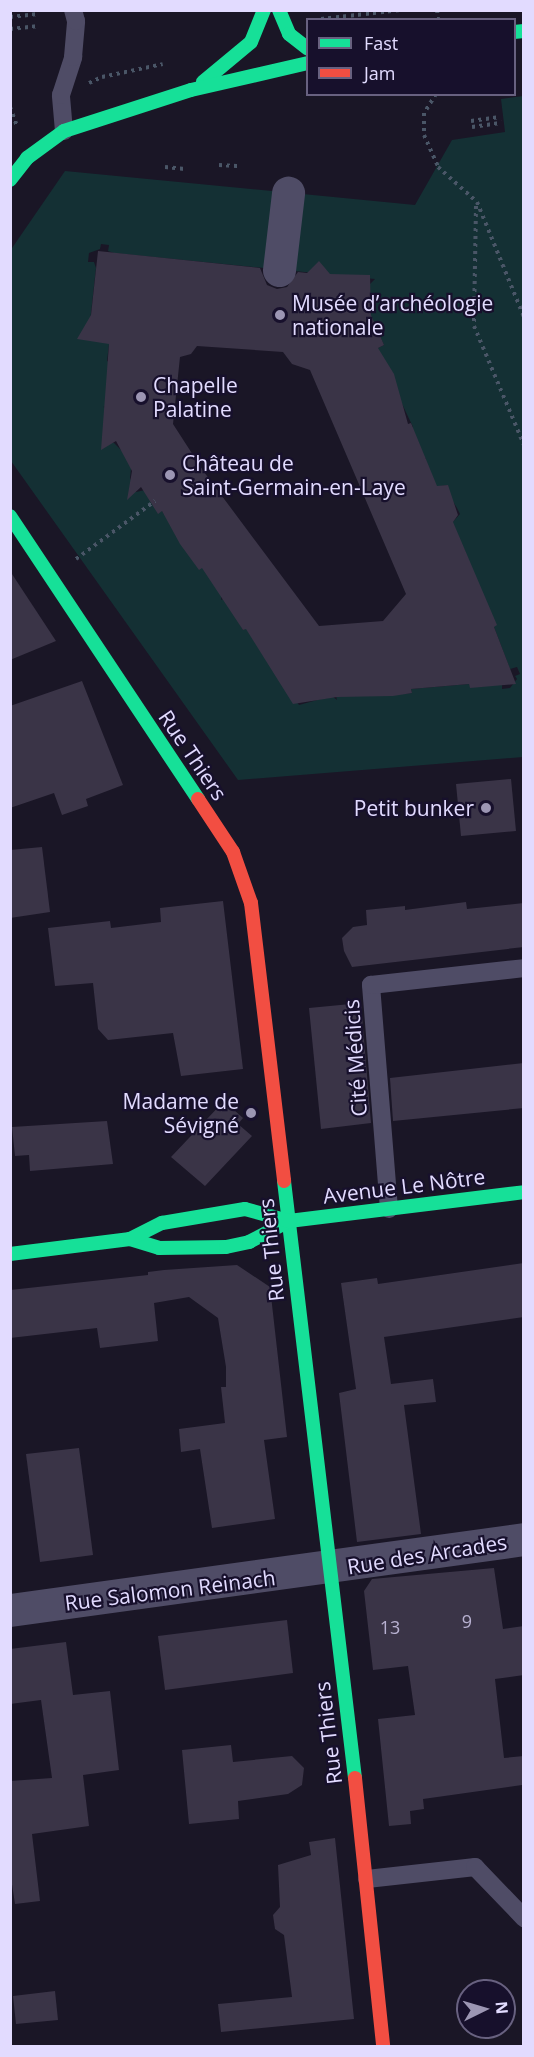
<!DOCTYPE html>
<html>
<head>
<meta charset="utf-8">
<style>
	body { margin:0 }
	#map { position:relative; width:534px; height:2057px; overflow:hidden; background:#1a1626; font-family:"Open Sans",sans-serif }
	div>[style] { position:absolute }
	.green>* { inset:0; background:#143034 }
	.building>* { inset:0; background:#3a3447 }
	.path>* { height:4px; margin-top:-2px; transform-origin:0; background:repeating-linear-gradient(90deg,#4a5667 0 3px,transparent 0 7.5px) }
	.lane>* { height:18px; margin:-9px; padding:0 9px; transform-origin:9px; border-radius:9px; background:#4f4c66 }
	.street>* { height:33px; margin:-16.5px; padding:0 16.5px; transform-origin:16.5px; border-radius:16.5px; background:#4f4c66 }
	.fast>* { height:14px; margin:-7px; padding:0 7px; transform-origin:7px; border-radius:7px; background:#16e098 }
	.jam>* { height:14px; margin:-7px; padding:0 7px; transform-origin:7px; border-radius:7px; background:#f24e42 }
	.dots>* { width:16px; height:16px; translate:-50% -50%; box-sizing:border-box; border:3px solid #17102c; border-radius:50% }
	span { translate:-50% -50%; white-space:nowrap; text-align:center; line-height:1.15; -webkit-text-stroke:4.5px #17102c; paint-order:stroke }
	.number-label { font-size:18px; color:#b8b1d1 }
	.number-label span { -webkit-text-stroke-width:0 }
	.poi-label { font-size:21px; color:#e2dbff }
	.left { translate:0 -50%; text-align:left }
	.right { translate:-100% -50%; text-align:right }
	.street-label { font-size:21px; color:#e2dbff }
	.frame { position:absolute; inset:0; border:12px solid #e2dbff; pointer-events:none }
	.legend { position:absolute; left:306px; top:18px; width:210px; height:78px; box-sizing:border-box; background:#17102c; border:2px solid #686180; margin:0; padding:8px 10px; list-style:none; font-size:18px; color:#e2dbff }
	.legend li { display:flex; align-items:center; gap:12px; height:30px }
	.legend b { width:30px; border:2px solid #686180 }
	.north { position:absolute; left:456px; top:1979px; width:60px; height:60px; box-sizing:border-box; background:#17102c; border:2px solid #686180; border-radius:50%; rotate:85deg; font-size:16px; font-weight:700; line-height:24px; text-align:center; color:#e2dbff }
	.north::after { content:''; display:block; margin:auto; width:21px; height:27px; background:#9c96b3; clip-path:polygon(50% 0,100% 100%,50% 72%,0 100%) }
</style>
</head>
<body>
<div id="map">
	<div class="green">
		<i style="clip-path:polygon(evenodd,523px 96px,523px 757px,238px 780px,11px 461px,10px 251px,65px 171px,415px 205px,452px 140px,505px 132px,501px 99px,523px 96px,101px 244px,109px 245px,108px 251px,114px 253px,375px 279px,370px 284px,371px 330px,376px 328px,384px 345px,376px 349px,413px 427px,410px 429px,423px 459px,426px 458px,425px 464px,434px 487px,448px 485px,448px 493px,457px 508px,460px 514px,451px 524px,465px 551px,510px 669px,517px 667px,520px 674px,515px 676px,517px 679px,510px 688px,502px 689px,502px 682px,474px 684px,471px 688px,469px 684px,411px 689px,412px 693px,378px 696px,373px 692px,336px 696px,337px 700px,332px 696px,299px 705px,247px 628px,243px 630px,225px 598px,221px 600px,222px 594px,162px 511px,145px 490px,136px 492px,130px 478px,131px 469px,136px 465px,114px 443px,109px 443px,108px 408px,103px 407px,110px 405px,114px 364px,107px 361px,110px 336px,82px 334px,90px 322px,96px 268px,94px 262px,88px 262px,89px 253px,100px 249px,101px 244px)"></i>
	</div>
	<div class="building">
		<i style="clip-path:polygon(evenodd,98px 251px,260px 268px,267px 285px,277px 289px,287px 287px,298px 272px,307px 273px,319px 261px,330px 274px,370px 275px,371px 315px,384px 345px,378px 348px,394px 374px,408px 424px,411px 423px,437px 486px,448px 485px,458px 515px,453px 522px,497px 625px,494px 627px,516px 684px,470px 688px,469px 684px,411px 689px,412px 693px,393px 696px,337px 697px,293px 704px,246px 629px,243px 630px,202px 568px,199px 570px,180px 544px,162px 511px,158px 514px,141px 487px,127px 500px,132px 471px,116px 441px,101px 450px,109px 344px,77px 339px,91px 315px,98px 251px,197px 346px,283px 352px,292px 364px,310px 370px,406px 594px,383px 621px,319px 626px,204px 472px,173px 424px,180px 357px,191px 354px,197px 346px)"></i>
		<i style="clip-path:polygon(10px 571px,56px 641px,10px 660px)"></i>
		<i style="clip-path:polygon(82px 681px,123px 785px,86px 799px,88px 806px,62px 815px,54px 793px,10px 808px,10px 706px)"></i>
		<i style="clip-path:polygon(511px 779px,516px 831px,461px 836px,456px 784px)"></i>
		<i style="clip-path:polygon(42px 847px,50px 912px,10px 918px,10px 850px)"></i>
		<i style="clip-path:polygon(223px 901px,243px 1069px,181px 1076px,173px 1033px,108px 1040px,98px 1029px,93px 983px,55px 986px,48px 928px,110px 921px,111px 928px,161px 922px,160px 908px)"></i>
		<i style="clip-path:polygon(466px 902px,467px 909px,524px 903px,524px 947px,352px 967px,344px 951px,342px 938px,353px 927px,367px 925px,366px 910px,405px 906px,405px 910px)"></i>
		<i style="clip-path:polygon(361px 1003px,371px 1123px,321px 1129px,309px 1008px)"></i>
		<i style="clip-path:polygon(524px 1063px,524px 1108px,393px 1121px,390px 1078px)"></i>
		<i style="clip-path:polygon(224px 1101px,243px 1118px,238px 1124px,252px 1136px,205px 1186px,171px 1157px)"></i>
		<i style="clip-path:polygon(107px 1121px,113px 1164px,30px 1171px,29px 1155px,15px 1156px,12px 1127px)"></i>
		<i style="clip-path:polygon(524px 1263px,524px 1317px,384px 1337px,391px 1384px,433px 1379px,436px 1402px,404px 1405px,421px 1534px,357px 1542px,339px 1393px,356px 1389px,341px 1283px,377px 1278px,378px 1284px)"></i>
		<i style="clip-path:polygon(237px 1265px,270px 1287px,287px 1437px,264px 1440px,275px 1519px,212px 1528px,200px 1449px,181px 1452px,179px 1429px,225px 1423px,221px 1387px,226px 1387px,226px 1367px,218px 1318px,189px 1297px,154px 1303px,158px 1341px,100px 1348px,97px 1328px,10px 1338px,10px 1290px,148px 1275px,148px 1272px,164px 1270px)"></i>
		<i style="clip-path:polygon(79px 1448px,93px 1555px,40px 1562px,26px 1454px)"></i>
		<i style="clip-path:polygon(494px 1568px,503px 1629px,524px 1626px,524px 1675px,495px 1679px,504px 1758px,524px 1756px,522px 1785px,423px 1799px,424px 1809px,410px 1811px,411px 1824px,389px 1826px,378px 1719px,415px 1715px,408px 1666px,373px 1670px,364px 1591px,372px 1579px)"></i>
		<i style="clip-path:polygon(287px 1620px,293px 1673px,165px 1690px,158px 1636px)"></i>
		<i style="clip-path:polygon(66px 1642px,73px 1695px,110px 1691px,119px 1770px,83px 1775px,89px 1826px,32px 1834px,40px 1901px,15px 1904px,10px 1871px,10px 1781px,52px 1778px,41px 1700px,10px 1704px,10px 1649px)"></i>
		<i style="clip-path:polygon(231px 1745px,233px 1762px,292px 1756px,304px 1768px,302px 1785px,288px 1794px,238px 1801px,239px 1819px,189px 1824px,182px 1750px)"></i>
		<i style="clip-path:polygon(335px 1838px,354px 2019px,221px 2032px,218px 2004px,292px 1997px,284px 1935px,275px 1929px,273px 1915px,280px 1907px,278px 1865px,311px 1855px,309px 1842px)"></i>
		<i style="clip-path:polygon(55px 1991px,58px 2020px,16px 2024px,13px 1996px)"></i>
	</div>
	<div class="path">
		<i style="left:437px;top:10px;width:10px;rotate:84deg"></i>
		<i style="left:10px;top:17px;width:28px;rotate:-6deg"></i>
		<i style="left:321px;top:19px;width:80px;rotate:-6.5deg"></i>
		<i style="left:10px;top:29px;width:29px;rotate:-6deg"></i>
		<i style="left:89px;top:83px;width:14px;rotate:-25deg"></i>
		<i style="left:102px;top:77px;width:62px;rotate:-12deg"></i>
		<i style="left:436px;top:94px;width:22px;rotate:122deg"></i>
		<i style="left:424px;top:113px;width:22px;rotate:90deg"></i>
		<i style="left:424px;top:135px;width:35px;rotate:66deg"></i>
		<i style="left:438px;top:167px;width:52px;rotate:41.9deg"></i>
		<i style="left:477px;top:202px;width:124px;rotate:67.8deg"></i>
		<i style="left:10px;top:107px;width:20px;rotate:70deg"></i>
		<i style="left:471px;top:121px;width:29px;rotate:-8deg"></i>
		<i style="left:472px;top:127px;width:30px;rotate:-8deg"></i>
		<i style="left:219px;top:165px;width:22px;rotate:3deg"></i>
		<i style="left:165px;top:167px;width:20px;rotate:6deg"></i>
		<i style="left:476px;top:206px;width:120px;rotate:91deg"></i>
		<i style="left:474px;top:326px;width:129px;rotate:67.2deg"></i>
		<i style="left:76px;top:559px;width:98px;rotate:-36.3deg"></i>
	</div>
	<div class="lane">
		<i style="left:64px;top:131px;width:36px;rotate:-95deg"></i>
		<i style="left:61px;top:95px;width:40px;rotate:-72deg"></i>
		<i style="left:73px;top:57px;width:36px;rotate:-85deg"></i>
		<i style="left:76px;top:21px;width:11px;rotate:-105deg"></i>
		<i style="left:389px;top:1209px;width:225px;rotate:-94.6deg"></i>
		<i style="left:371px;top:985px;width:154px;rotate:-6.3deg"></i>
		<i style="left:367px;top:1879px;width:109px;rotate:-6.3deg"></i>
		<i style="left:475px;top:1867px;width:71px;rotate:46.1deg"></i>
	</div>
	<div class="street">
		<i style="left:279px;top:270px;width:78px;rotate:-83.3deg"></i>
		<i style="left:10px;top:1610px;width:519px;rotate:-7.86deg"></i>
	</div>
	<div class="fast">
		<i style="left:279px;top:10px;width:26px;rotate:67deg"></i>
		<i style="left:289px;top:34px;width:24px;rotate:38deg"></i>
		<i style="left:514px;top:32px;width:10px;rotate:-6deg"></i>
		<i style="left:203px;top:82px;width:62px;rotate:-39.8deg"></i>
		<i style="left:251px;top:42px;width:35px;rotate:-68deg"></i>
		<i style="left:10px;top:180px;width:28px;rotate:-52deg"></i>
		<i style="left:27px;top:158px;width:46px;rotate:-36.1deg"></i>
		<i style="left:64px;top:131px;width:133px;rotate:-17.9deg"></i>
		<i style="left:191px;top:90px;width:120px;rotate:-13deg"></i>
		<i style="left:10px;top:516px;width:340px;rotate:56.4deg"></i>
		<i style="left:284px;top:1181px;width:601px;rotate:83.22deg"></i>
		<i style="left:130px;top:1239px;width:30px;rotate:17deg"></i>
		<i style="left:159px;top:1248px;width:67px;rotate:-0.9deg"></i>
		<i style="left:226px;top:1247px;width:24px;rotate:-12deg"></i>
		<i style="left:249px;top:1242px;width:45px;rotate:-27.7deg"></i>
		<i style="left:289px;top:1221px;width:237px;rotate:-7deg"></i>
		<i style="left:10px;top:1254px;width:121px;rotate:-7.1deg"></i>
		<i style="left:130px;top:1239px;width:36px;rotate:-27deg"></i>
		<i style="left:162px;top:1223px;width:84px;rotate:-9.6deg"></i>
		<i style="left:245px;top:1209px;width:46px;rotate:15.3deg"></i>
	</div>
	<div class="jam">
		<i style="left:198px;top:799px;width:64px;rotate:56.6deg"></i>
		<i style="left:233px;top:852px;width:54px;rotate:70.6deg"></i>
		<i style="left:251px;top:903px;width:280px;rotate:83.2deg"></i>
		<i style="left:355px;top:1778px;width:269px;rotate:84deg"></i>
	</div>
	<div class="dots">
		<i style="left:280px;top:315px;background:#9c96b3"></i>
		<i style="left:141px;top:397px;background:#9c96b3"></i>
		<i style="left:170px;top:475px;background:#9c96b3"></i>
		<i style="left:486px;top:808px;background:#9c96b3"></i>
		<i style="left:251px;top:1113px;background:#9c96b3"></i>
	</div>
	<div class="number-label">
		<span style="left:467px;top:1621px">9</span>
		<span style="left:390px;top:1627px">13</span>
	</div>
	<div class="poi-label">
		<span class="left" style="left:292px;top:315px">Musée d’archéologie<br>nationale</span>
		<span class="left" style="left:153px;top:397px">Chapelle<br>Palatine</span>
		<span class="left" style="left:182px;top:475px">Château de<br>Saint-Germain-en-Laye</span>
		<span class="right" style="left:474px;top:808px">Petit bunker</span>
		<span class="right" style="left:239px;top:1113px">Madame de<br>Sévigné</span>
	</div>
	<div class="street-label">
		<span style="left:193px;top:755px;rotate:56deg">Rue Thiers</span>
		<span style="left:355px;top:1058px;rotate:-94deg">Cité Médicis</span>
		<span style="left:404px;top:1186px;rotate:-7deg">Avenue Le Nôtre</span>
		<span style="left:271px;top:1250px;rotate:-96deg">Rue Thiers</span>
		<span style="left:427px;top:1554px;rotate:-9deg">Rue des Arcades</span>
		<span style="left:170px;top:1590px;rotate:-7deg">Rue Salomon Reinach</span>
		<span style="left:328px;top:1733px;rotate:-97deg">Rue Thiers</span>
	</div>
	<div class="frame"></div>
	<ul class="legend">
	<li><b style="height:8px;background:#16e098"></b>Fast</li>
	<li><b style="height:8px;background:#f24e42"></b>Jam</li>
	</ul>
	<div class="north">N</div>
</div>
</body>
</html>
